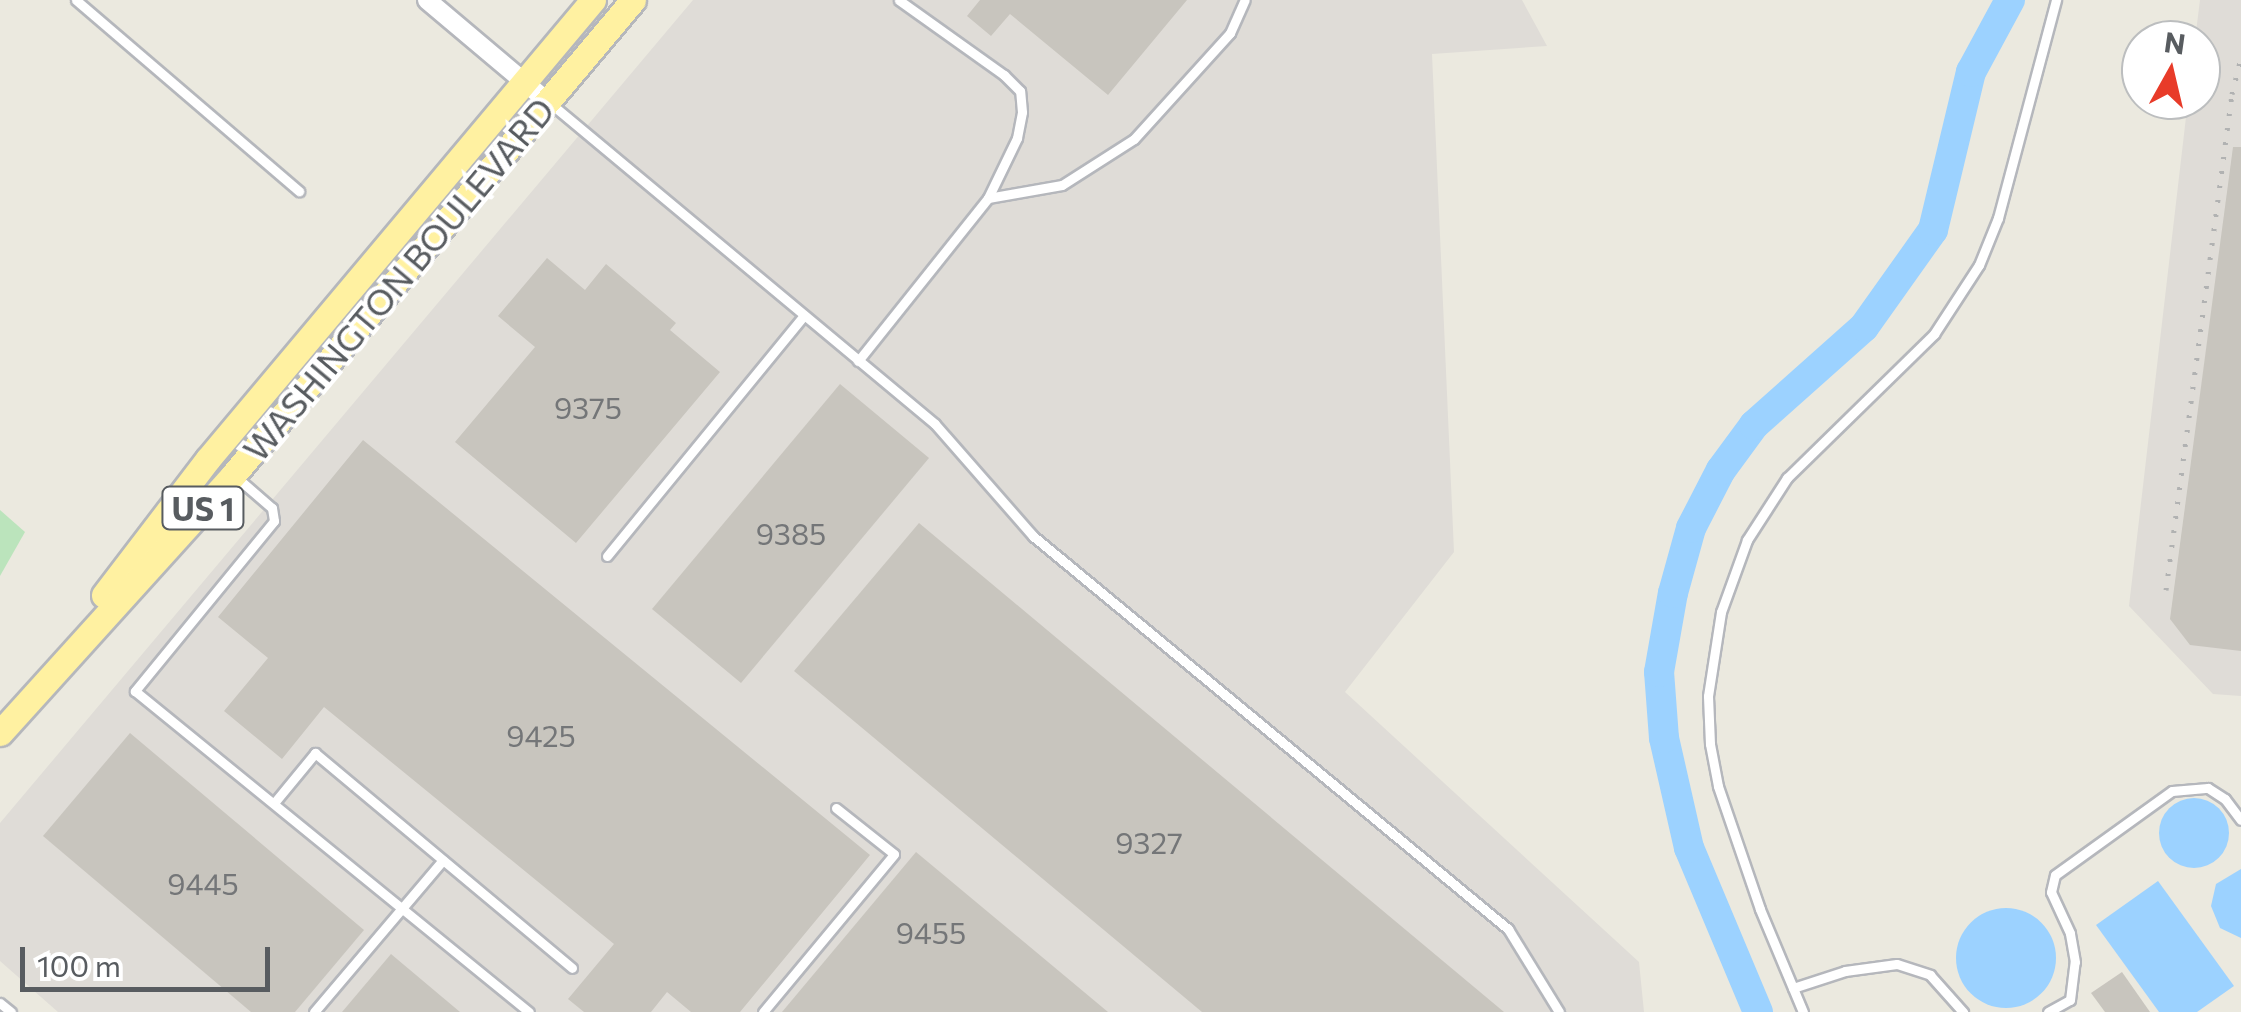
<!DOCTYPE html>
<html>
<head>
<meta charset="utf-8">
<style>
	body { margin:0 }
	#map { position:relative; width:2241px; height:1012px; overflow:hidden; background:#ebe9df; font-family:Commissioner,sans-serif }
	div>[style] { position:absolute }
	.industrial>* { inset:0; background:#dfdcd7 }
	.green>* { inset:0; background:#bbe4bc }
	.water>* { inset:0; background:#9cd2ff }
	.round { border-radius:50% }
	.river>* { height:30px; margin:-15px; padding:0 15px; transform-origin:15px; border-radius:15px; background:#9cd2ff }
	.building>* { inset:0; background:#c8c5be }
	.roads { filter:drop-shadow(2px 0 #b5b7bc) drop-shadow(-2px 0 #b5b7bc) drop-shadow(0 2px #b5b7bc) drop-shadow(0 -2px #b5b7bc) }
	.service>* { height:9px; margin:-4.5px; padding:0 4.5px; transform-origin:4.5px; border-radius:4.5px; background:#fff }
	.minor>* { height:18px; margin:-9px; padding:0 9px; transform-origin:9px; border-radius:9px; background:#fff }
	.primary>* { height:25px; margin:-12.5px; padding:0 12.5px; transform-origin:12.5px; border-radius:12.5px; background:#fff1a1 }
	.rail>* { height:5px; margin-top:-2.5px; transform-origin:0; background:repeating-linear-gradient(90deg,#b1b2b2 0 2.5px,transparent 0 14.5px) }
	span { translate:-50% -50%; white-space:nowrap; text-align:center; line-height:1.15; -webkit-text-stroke:8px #fff; paint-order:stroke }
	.number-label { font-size:30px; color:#747678 }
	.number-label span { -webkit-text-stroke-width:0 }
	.shield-label span { padding:2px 8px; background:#fff; border:2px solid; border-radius:8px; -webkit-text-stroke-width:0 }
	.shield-label { font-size:32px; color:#585c60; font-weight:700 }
	.street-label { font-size:35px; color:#585c60 }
	.north { position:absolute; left:2121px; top:20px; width:100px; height:100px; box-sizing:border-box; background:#fff; border:2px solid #bcbebf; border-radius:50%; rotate:8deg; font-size:28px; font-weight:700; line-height:40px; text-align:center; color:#585c60 }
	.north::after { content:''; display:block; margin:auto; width:35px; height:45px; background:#e83b29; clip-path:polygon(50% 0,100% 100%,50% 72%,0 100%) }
	.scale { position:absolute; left:20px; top:947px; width:250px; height:45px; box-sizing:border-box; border:5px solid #585c60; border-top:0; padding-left:12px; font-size:30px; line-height:35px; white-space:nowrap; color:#585c60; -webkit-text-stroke:8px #fff; paint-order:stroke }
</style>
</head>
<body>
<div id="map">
	<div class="industrial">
		<i style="clip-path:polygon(693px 0,1522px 0,1547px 46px,1432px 54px,1454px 552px,1345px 692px,1639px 962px,1644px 1012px,58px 1012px,0 961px,0 823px)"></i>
		<i style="clip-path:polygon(2200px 0,2241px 0,2241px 696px,2213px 694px,2129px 606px,2188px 100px,2201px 100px,2201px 40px,2195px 40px)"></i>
	</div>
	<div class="green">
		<i style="clip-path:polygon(0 510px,25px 532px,0 576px)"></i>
	</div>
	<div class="water">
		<i class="round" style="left:2159px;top:798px;width:70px;height:70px"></i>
		<i style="clip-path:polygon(2241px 869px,2241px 938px,2220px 928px,2211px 906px,2216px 884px)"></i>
		<i style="clip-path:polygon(2158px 881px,2234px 986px,2197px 1012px,2159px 1012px,2096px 925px)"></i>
		<i class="round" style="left:1956px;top:908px;width:100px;height:100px"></i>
	</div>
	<div class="river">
		<i style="left:1758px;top:1012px;width:178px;rotate:-112.8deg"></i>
		<i style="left:1689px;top:848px;width:113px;rotate:-102.8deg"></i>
		<i style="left:1664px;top:738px;width:66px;rotate:-94.3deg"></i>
		<i style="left:1659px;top:672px;width:80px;rotate:-80deg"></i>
		<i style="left:1673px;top:593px;width:67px;rotate:-74.5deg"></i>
		<i style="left:1691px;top:528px;width:65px;rotate:-62.7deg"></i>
		<i style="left:1721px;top:470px;width:56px;rotate:-53.7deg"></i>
		<i style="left:1754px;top:425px;width:147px;rotate:-41.7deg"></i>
		<i style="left:1864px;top:327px;width:119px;rotate:-54.6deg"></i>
		<i style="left:1933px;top:230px;width:163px;rotate:-76.5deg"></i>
		<i style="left:1971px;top:72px;width:82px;rotate:-61.6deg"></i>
	</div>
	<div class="building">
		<i style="clip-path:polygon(980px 0,1187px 0,1108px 95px,1010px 14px,991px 36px,967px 16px)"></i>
		<i style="clip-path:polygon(2233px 147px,2241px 147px,2241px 651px,2190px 645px,2170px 619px)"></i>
		<i style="clip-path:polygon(547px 258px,585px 290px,606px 264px,676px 323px,670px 330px,720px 372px,576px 543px,455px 442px,535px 347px,498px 316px)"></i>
		<i style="clip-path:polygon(840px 384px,929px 458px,741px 683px,652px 609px)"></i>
		<i style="clip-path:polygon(363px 440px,870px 855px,740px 1012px,691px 1012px,667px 992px,651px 1012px,584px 1012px,568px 999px,614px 944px,324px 707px,282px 759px,224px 711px,268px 658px,218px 617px)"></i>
		<i style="clip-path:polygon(919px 523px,1504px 1012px,1202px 1012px,794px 671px)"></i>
		<i style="clip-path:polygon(130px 733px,364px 930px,295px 1012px,251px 1012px,43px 836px)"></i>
		<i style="clip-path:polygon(916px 852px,1108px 1012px,782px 1012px)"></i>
		<i style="clip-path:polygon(391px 954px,460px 1012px,342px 1012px)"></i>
		<i style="clip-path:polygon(2122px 972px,2150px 1012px,2105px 1012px,2091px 993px)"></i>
	</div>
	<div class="roads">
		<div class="service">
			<i style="left:76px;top:0;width:294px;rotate:40.6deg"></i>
			<i style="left:550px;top:103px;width:501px;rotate:39.82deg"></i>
			<i style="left:935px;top:424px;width:149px;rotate:48.8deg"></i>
			<i style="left:1033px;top:536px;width:617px;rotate:39.6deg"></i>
			<i style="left:1508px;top:929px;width:97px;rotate:58.4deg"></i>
			<i style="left:988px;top:198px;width:75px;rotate:-10deg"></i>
			<i style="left:1062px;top:185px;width:85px;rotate:-32.6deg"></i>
			<i style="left:1134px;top:139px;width:143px;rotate:-47.8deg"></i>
			<i style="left:1230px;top:33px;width:36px;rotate:-66deg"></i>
			<i style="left:858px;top:361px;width:208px;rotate:-51.4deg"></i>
			<i style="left:988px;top:198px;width:67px;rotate:-64.2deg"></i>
			<i style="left:1017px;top:138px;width:26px;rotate:-79deg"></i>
			<i style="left:1022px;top:112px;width:21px;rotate:-95deg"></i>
			<i style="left:1020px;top:91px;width:23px;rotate:-135deg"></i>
			<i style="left:1004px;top:75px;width:129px;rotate:-144.5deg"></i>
			<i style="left:235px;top:476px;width:49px;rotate:40.9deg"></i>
			<i style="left:272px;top:508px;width:13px;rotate:81deg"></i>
			<i style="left:274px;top:521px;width:220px;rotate:129.3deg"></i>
			<i style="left:135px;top:691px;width:508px;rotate:39.17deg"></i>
			<i style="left:607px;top:556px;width:311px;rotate:-50.7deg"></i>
			<i style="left:274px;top:803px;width:65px;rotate:-50.6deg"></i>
			<i style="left:315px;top:753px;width:335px;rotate:39.9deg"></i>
			<i style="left:1793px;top:988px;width:55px;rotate:-18.1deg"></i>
			<i style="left:1845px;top:971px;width:52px;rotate:-7.7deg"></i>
			<i style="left:1897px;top:964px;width:35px;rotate:18deg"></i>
			<i style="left:1930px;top:975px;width:50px;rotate:48.3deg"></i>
			<i style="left:0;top:1003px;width:14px;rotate:39deg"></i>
			<i style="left:314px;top:1012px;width:199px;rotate:-49.7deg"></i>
			<i style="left:763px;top:1012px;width:205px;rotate:-50.3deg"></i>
			<i style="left:894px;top:854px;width:74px;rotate:-141.6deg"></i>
			<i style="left:1803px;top:1012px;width:112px;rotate:-112.7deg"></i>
			<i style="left:1760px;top:909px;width:130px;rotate:-108.9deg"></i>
			<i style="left:1718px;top:786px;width:43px;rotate:-100.8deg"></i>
			<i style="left:1710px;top:744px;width:48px;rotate:-92.4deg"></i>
			<i style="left:1708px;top:696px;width:85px;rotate:-81.2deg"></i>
			<i style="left:1721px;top:612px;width:77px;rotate:-70.1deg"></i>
			<i style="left:1747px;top:540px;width:74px;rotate:-57.2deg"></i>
			<i style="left:1787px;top:478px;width:206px;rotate:-44.4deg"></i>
			<i style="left:1934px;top:334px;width:82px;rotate:-56.9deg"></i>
			<i style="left:1979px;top:265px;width:51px;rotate:-68deg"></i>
			<i style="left:1998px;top:218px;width:226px;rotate:-75.1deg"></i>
			<i style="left:2048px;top:1012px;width:25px;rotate:-29deg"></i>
			<i style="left:2070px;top:1000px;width:38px;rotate:-83deg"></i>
			<i style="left:2075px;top:962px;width:29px;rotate:-100deg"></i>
			<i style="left:2070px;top:933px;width:45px;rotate:-114.9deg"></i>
			<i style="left:2051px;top:892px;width:17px;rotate:-77deg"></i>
			<i style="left:2055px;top:875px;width:144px;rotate:-35.7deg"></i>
			<i style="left:2172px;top:791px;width:36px;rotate:-5deg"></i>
			<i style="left:2208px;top:788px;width:20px;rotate:33deg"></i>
			<i style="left:2225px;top:799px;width:26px;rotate:53deg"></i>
		</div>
		<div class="minor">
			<i style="left:427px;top:0;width:158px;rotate:40.1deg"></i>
		</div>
		<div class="primary">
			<i style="left:104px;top:595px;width:171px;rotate:-52.6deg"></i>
			<i style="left:208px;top:459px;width:599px;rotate:-50.01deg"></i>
			<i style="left:0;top:733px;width:348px;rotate:-47.9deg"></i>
			<i style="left:233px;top:475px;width:621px;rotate:-49.9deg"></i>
		</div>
	</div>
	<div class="rail">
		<i style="left:2166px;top:590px;width:500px;rotate:-82.42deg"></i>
		<i style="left:2232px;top:94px;width:38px;rotate:-76deg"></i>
	</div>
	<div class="number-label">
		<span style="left:588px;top:407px">9375</span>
		<span style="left:791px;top:533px">9385</span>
		<span style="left:541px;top:735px">9425</span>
		<span style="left:1149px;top:842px">9327</span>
		<span style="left:203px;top:883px">9445</span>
		<span style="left:931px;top:932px">9455</span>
	</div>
	<div class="shield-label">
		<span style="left:203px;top:508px">US 1</span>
	</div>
	<div class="street-label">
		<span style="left:398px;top:279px;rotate:-50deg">WASHINGTON BOULEVARD</span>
	</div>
	<div class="north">N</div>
	<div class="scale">100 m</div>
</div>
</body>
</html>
